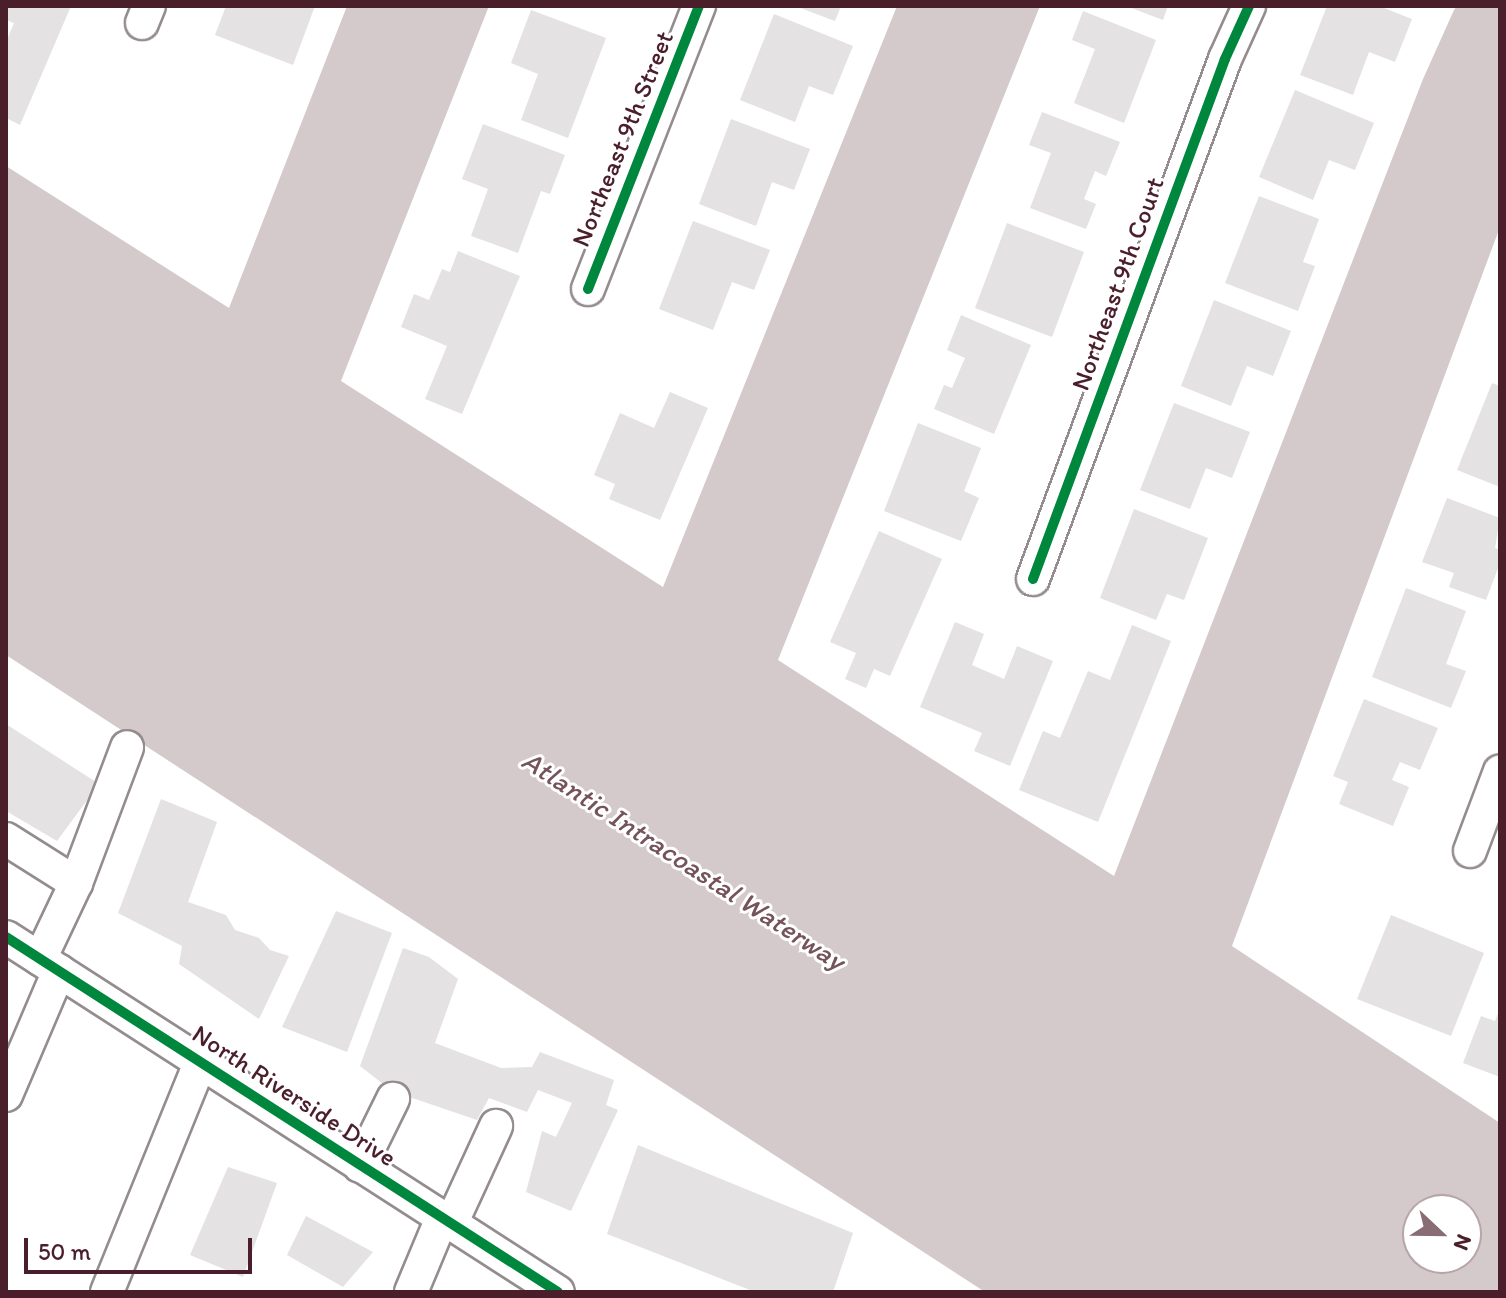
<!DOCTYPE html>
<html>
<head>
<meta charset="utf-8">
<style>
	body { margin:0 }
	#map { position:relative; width:1506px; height:1298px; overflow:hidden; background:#fff; font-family:Itim,sans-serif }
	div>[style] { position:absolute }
	.water>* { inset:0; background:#d4cacc }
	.building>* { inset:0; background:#e4e2e3 }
	.roads { filter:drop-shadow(2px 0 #948c8e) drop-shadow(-2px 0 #948c8e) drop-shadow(0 2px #948c8e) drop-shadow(0 -2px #948c8e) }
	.minor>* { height:32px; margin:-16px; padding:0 16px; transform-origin:16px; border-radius:16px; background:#fff }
	.cycleway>* { height:10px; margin:-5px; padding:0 5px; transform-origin:5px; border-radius:5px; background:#00873e }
	span { translate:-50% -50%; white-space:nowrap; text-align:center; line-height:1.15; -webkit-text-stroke:6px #fff; paint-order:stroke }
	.street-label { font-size:26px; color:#4a1f2b }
	.water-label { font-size:28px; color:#74535c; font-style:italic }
	.frame { position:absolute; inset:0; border:8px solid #4a1f2b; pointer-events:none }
	.north { position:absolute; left:1402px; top:1194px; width:80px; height:80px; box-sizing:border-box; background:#fff; border:2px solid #b7a5aa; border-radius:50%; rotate:112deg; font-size:22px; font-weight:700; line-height:32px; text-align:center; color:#4a1f2b }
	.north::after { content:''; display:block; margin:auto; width:28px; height:36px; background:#896d75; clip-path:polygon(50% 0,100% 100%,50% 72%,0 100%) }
	.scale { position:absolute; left:24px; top:1238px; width:228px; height:36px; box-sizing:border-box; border:4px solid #4a1f2b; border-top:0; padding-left:10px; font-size:24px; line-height:28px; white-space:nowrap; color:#4a1f2b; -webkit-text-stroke:6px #fff; paint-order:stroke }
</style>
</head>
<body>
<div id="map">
	<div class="water">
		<i style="clip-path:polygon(evenodd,347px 6px,489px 6px,341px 381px,663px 587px,897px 6px,1040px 6px,778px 660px,1114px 876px,1423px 79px,1454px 10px,1457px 6px,1500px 6px,1500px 227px,1232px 946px,1500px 1123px,1500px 1292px,985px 1292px,6px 655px,6px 166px,229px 308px,347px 6px,1418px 1210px,1466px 1210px,1466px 1258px,1418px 1258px,1418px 1210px)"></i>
	</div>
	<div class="building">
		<i style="clip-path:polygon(6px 6px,71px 6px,20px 125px,6px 118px,6px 42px,14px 23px,6px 20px)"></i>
		<i style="clip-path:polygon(226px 6px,315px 6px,293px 65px,215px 35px)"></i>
		<i style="clip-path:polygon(795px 6px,841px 6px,835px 21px)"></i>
		<i style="clip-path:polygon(1126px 6px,1168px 6px,1163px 20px)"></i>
		<i style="clip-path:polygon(1327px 6px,1379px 6px,1412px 19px,1395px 62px,1369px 52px,1353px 95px,1300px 75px)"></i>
		<i style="clip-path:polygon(531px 10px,606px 38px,568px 138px,521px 120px,538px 74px,511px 63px)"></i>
		<i style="clip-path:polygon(1083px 11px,1156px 40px,1124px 123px,1074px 103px,1095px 49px,1072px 40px)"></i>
		<i style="clip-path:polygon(774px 14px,853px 46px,833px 95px,809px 86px,795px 122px,740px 100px)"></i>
		<i style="clip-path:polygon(1295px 90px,1374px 123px,1355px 170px,1329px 160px,1313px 200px,1259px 177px)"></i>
		<i style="clip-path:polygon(1042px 112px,1120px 142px,1106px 176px,1095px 171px,1084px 199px,1096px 204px,1086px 229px,1030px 208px,1051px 153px,1029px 145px)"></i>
		<i style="clip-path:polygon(731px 119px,810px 149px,794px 190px,772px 182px,756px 226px,699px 204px)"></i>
		<i style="clip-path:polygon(483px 124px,565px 155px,550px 194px,541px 191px,518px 253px,471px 236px,488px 189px,462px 179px)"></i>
		<i style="clip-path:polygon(1259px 196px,1319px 219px,1303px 262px,1315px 266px,1298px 311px,1225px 283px)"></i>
		<i style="clip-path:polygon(693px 221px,770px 250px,754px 290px,732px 282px,713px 330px,659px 309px)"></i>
		<i style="clip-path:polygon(1007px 223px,1084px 252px,1052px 337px,975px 308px)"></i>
		<i style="clip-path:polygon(458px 251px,520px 276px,462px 414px,425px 399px,447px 346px,401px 327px,414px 294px,429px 300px,442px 269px,450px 272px)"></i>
		<i style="clip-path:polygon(1214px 300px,1291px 331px,1273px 376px,1247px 366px,1231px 406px,1181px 386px)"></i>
		<i style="clip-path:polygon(961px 315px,1031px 345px,994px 434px,934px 409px,944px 385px,952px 388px,965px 358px,947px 350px)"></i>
		<i style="clip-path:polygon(1492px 383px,1500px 386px,1500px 487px,1457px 470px)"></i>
		<i style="clip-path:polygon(670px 392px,708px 408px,660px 520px,609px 499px,615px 484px,594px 475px,620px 413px,654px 428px)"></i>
		<i style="clip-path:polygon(1174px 403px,1250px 432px,1232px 478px,1206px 468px,1190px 509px,1140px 490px)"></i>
		<i style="clip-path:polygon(918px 423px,981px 448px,964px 491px,979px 498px,961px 541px,884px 511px)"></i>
		<i style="clip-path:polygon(1447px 498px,1500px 518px,1495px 548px,1500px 550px,1500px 563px,1486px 600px,1449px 587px,1454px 573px,1422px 562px)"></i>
		<i style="clip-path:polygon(1134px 509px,1208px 538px,1184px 600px,1167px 594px,1156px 620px,1100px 598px)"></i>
		<i style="clip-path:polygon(879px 531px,942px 559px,890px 676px,874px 669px,866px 688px,845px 679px,856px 653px,830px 642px)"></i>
		<i style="clip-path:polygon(1406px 588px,1466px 611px,1446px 664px,1466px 671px,1451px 708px,1372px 677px)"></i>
		<i style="clip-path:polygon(955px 622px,984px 634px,972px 665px,1004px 679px,1017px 646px,1053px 661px,1010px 766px,974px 751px,982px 733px,920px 707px)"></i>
		<i style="clip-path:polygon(1132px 625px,1171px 641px,1098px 822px,1019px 790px,1043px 731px,1060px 738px,1088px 671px,1110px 680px)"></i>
		<i style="clip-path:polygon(1364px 699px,1438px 728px,1420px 770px,1400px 762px,1392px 780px,1409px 787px,1393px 826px,1339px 804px,1348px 782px,1333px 776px)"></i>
		<i style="clip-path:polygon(6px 724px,99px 784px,57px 841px,6px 811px)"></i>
		<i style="clip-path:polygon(161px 799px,217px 822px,188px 902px,226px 915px,235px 930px,259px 938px,270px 950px,289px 956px,259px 1019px,179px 964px,182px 946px,118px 913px)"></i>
		<i style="clip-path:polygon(336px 911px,392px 933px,347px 1052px,282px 1027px)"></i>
		<i style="clip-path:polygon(1391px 915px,1484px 953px,1451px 1036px,1357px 999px)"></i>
		<i style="clip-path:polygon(403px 948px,429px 957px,458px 979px,435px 1043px,501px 1068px,532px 1067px,540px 1052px,614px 1080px,606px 1105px,618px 1110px,571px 1211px,526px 1192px,542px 1131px,556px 1137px,572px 1103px,538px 1090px,527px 1112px,489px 1098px,477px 1120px,392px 1091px,360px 1066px)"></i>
		<i style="clip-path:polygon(1500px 1008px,1500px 1077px,1463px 1063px,1481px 1016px,1495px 1021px)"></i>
		<i style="clip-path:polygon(638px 1145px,853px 1233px,833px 1292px,755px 1292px,607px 1234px)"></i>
		<i style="clip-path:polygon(228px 1167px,277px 1183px,243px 1277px,190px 1255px)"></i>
		<i style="clip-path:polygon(306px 1216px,373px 1252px,343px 1287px,287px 1255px)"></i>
	</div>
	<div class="roads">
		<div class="minor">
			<i style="left:142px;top:23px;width:18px;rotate:-68deg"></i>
			<i style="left:588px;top:289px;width:304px;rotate:-68.6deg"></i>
			<i style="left:1033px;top:579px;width:554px;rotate:-69.73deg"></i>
			<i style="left:1225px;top:59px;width:58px;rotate:-65.6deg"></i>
			<i style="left:6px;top:839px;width:83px;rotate:32.2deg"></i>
			<i style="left:76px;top:883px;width:84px;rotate:115.3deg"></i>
			<i style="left:1470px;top:851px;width:85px;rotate:-69.4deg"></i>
			<i style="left:76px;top:883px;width:145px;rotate:-69.4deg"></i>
			<i style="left:6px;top:937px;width:656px;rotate:32.75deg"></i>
			<i style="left:6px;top:1095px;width:135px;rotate:-66.9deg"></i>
			<i style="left:360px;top:1166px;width:75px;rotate:-63.8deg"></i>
			<i style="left:451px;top:1224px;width:108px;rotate:-65.3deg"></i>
			<i style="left:107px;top:1292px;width:247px;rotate:-67.9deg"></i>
			<i style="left:411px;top:1292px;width:80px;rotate:-67.3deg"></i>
		</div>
	</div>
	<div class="cycleway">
		<i style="left:588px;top:289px;width:304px;rotate:-68.6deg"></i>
		<i style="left:1033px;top:579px;width:554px;rotate:-69.73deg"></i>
		<i style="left:1225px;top:59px;width:58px;rotate:-65.6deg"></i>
		<i style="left:6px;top:937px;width:656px;rotate:32.75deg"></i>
	</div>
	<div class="street-label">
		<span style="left:623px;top:139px;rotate:-68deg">Northeast 9th Street</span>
		<span style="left:1118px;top:284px;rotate:-70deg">Northeast 9th Court</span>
		<span style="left:294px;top:1096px;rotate:33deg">North Riverside Drive</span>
	</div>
	<div class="water-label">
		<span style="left:684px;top:860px;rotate:33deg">Atlantic Intracoastal Waterway</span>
	</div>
	<div class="frame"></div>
	<div class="north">N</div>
	<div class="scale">50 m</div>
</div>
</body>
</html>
